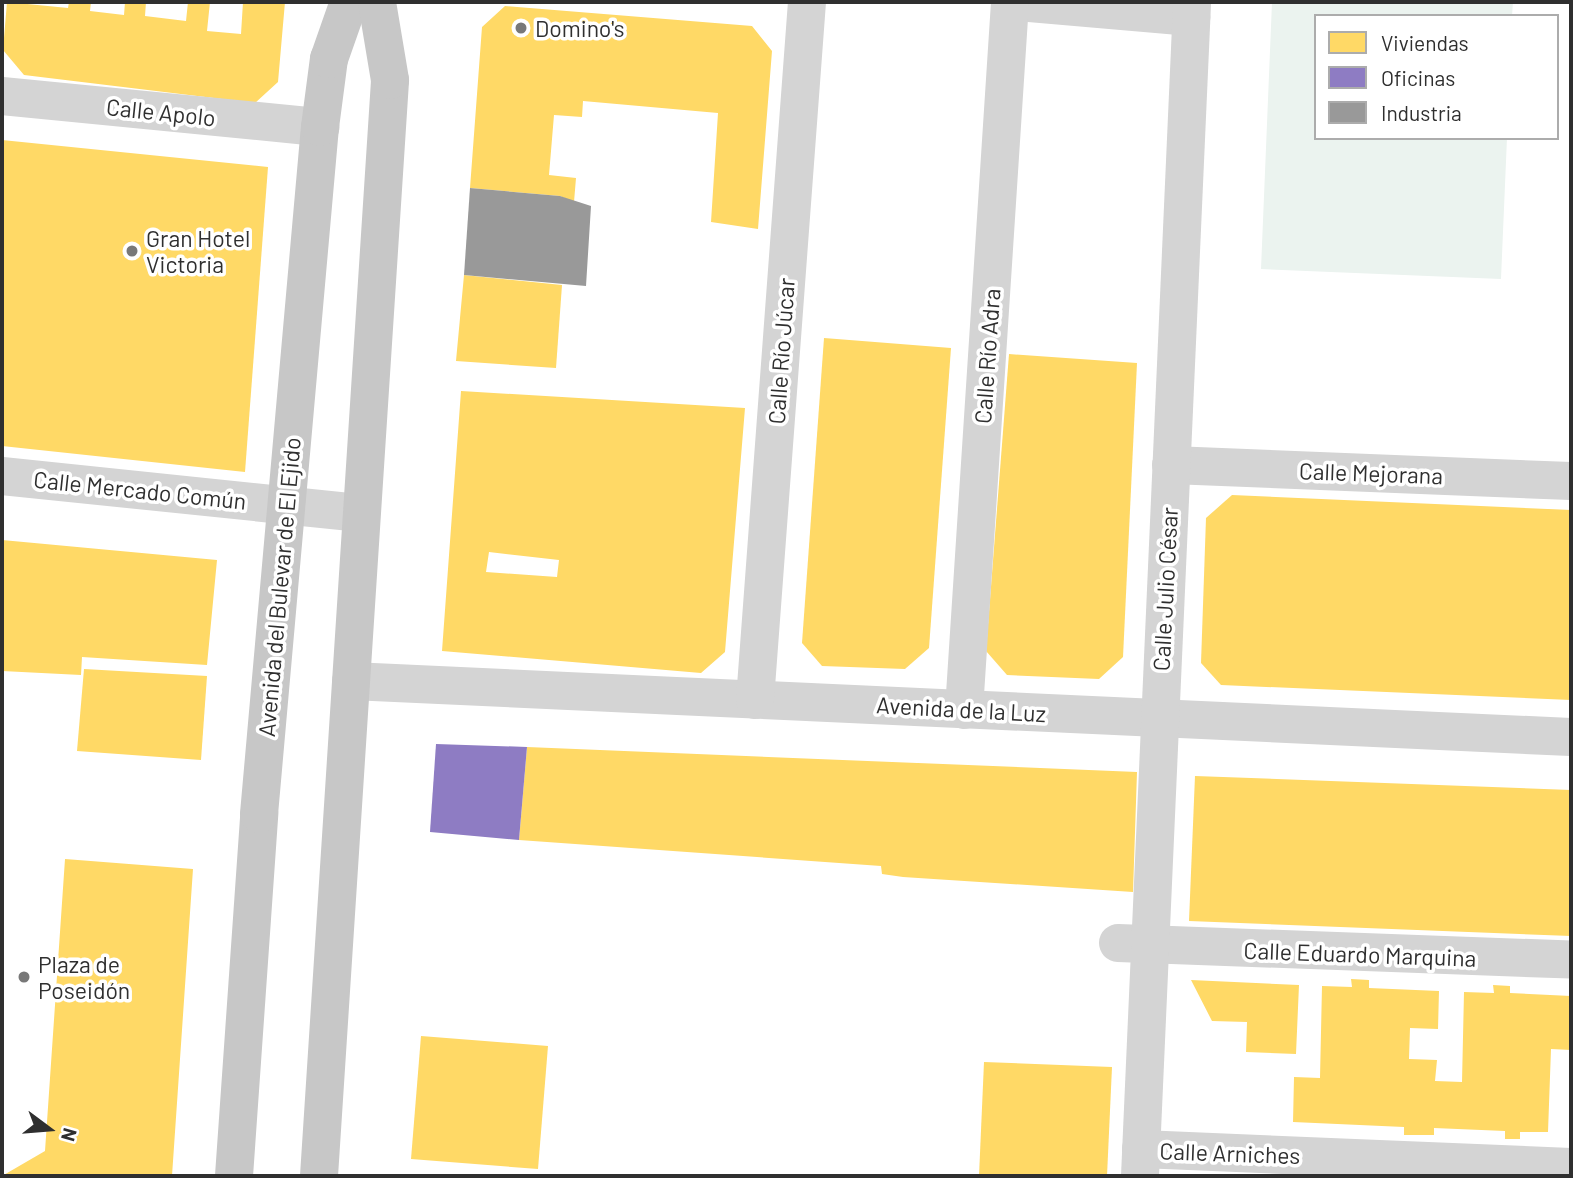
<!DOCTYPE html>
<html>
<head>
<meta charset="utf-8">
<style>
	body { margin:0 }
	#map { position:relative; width:1573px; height:1178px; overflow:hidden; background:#fff; font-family:Barlow,sans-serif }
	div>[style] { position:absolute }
	.green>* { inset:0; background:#ebf3ef }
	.homes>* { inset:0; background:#ffd966 }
	.offices>* { inset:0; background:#8e7cc3 }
	.industry>* { inset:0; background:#999 }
	.minor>* { height:38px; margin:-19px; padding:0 19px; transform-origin:19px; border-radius:19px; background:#d4d4d4 }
	.major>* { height:38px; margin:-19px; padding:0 19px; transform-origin:19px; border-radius:19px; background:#c7c7c7 }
	.dots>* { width:19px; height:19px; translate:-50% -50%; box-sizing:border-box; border:4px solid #fff; border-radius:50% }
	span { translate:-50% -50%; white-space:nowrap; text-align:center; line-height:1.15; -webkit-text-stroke:7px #fff; paint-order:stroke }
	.poi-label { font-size:23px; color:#2f2f2f }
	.left { translate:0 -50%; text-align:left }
	.street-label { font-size:23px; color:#2f2f2f }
	.frame { position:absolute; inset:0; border:4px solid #2f2f2f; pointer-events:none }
	.legend { position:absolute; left:1314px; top:14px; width:245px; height:126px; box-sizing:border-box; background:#fff; border:2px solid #acacac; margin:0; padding:9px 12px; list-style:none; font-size:21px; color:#2f2f2f }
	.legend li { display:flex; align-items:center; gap:14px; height:35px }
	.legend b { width:35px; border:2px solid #acacac }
	.north { position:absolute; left:14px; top:1094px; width:70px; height:70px; -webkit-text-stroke:5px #fff; paint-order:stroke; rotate:106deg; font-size:19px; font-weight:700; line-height:28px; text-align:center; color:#2f2f2f }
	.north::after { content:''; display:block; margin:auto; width:24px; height:32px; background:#2f2f2f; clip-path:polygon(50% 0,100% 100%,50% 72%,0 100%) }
</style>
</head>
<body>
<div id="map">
	<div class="green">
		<i style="clip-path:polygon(1272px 2px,1513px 2px,1512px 16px,1316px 16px,1316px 138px,1507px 138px,1501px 279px,1261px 269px)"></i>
	</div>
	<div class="homes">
		<i style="clip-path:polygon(7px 2px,68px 8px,69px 2px,91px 2px,90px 11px,124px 15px,125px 2px,146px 2px,145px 16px,186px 21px,188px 2px,210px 2px,207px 31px,241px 34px,243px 2px,285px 2px,278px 82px,255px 103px,24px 75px,3px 50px)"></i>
		<i style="clip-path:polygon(505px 6px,752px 26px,772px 51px,758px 229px,711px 222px,718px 113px,583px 101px,582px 117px,554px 115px,549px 175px,576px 178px,574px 202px,560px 196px,470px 188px,482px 27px)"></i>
		<i style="clip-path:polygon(2px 140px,268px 167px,245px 472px,2px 446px)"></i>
		<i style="clip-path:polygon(464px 275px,562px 285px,556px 368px,456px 361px)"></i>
		<i style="clip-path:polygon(824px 338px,951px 348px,929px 648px,905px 669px,822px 666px,802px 643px)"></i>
		<i style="clip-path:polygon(1009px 354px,1137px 363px,1123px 657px,1099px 679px,1007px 675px,986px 651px)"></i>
		<i style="clip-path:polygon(evenodd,461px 391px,745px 408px,725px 652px,701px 673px,442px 651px,461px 391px,489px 552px,559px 560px,557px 577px,486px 572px,489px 552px)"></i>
		<i style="clip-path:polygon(1232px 495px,1571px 510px,1571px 700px,1221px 685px,1201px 663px,1206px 518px)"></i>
		<i style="clip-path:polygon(2px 540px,217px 560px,207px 665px,82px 657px,81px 675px,2px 671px)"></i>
		<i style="clip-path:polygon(84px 669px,207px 676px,201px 760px,77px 751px)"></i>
		<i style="clip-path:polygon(527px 747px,1137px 772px,1133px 892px,903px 877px,882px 874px,881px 866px,519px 840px)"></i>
		<i style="clip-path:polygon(1195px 776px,1571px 790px,1571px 936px,1189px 921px)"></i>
		<i style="clip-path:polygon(65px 859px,193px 869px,172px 1176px,2px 1176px,45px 1151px)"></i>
		<i style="clip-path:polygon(1351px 979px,1369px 980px,1369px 988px,1439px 991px,1438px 1029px,1410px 1028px,1409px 1059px,1437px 1060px,1435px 1081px,1462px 1082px,1464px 992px,1494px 993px,1493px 985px,1510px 986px,1510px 993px,1571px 996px,1571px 1050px,1551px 1049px,1548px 1132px,1520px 1132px,1520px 1139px,1505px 1139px,1505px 1131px,1434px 1128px,1434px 1135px,1404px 1135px,1404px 1127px,1293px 1122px,1294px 1077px,1320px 1078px,1322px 986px,1352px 987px)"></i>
		<i style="clip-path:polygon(1191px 980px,1299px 985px,1296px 1054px,1246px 1052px,1247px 1022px,1212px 1021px)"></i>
		<i style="clip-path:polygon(421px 1036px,548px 1046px,538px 1169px,411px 1159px)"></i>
		<i style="clip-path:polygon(984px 1062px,1112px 1067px,1107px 1176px,979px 1176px)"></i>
	</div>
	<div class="offices">
		<i style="clip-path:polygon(436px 744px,527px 747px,519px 840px,430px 832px)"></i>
	</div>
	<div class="industry">
		<i style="clip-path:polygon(470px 188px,560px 196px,591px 206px,586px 286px,464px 275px)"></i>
	</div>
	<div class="minor">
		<i style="left:1018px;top:2px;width:174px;rotate:5deg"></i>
		<i style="left:2px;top:96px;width:320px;rotate:5.6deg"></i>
		<i style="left:1171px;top:465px;width:400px;rotate:2.3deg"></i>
		<i style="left:2px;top:476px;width:361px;rotate:5.9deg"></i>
		<i style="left:351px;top:681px;width:1221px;rotate:2.63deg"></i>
		<i style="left:755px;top:700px;width:700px;rotate:-85.74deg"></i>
		<i style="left:964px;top:710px;width:709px;rotate:-86.28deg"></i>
		<i style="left:1118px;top:943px;width:453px;rotate:2.1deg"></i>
		<i style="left:1141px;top:1149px;width:430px;rotate:2.4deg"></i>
		<i style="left:1140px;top:1176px;width:1175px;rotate:-87.46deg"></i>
	</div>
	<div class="major">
		<i style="left:234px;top:1176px;width:363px;rotate:-86deg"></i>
		<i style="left:259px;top:814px;width:690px;rotate:-84.93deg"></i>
		<i style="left:320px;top:127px;width:69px;rotate:-82.5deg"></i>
		<i style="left:329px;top:59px;width:60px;rotate:-70.7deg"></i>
		<i style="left:319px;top:1176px;width:1098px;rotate:-86.29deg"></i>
		<i style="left:390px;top:80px;width:79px;rotate:-99.5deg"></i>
	</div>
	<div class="dots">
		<i style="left:521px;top:28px;background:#787878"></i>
		<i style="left:132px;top:251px;background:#787878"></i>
		<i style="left:24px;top:977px;background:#787878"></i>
	</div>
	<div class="poi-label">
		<span class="left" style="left:535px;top:28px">Domino's</span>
		<span class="left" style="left:146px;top:251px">Gran Hotel<br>Victoria</span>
		<span class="left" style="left:38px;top:977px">Plaza de<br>Poseidón</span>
	</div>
	<div class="street-label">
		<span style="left:161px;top:112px;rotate:6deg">Calle Apolo</span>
		<span style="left:781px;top:351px;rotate:-86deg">Calle Río Júcar</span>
		<span style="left:987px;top:356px;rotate:-86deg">Calle Río Adra</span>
		<span style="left:1371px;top:473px;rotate:2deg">Calle Mejorana</span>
		<span style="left:140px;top:490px;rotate:6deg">Calle Mercado Común</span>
		<span style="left:279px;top:587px;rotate:-85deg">Avenida del Bulevar de El Ejido</span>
		<span style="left:1165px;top:589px;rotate:-87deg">Calle Julio César</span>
		<span style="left:961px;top:709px;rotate:3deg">Avenida de la Luz</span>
		<span style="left:1360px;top:954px;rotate:2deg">Calle Eduardo Marquina</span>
		<span style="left:1230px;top:1153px;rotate:2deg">Calle Arniches</span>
	</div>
	<div class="frame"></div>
	<ul class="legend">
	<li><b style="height:19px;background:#ffd966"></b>Viviendas</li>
	<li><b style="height:19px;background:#8e7cc3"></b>Oficinas</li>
	<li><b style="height:19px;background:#999"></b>Industria</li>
	</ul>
	<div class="north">N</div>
</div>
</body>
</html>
